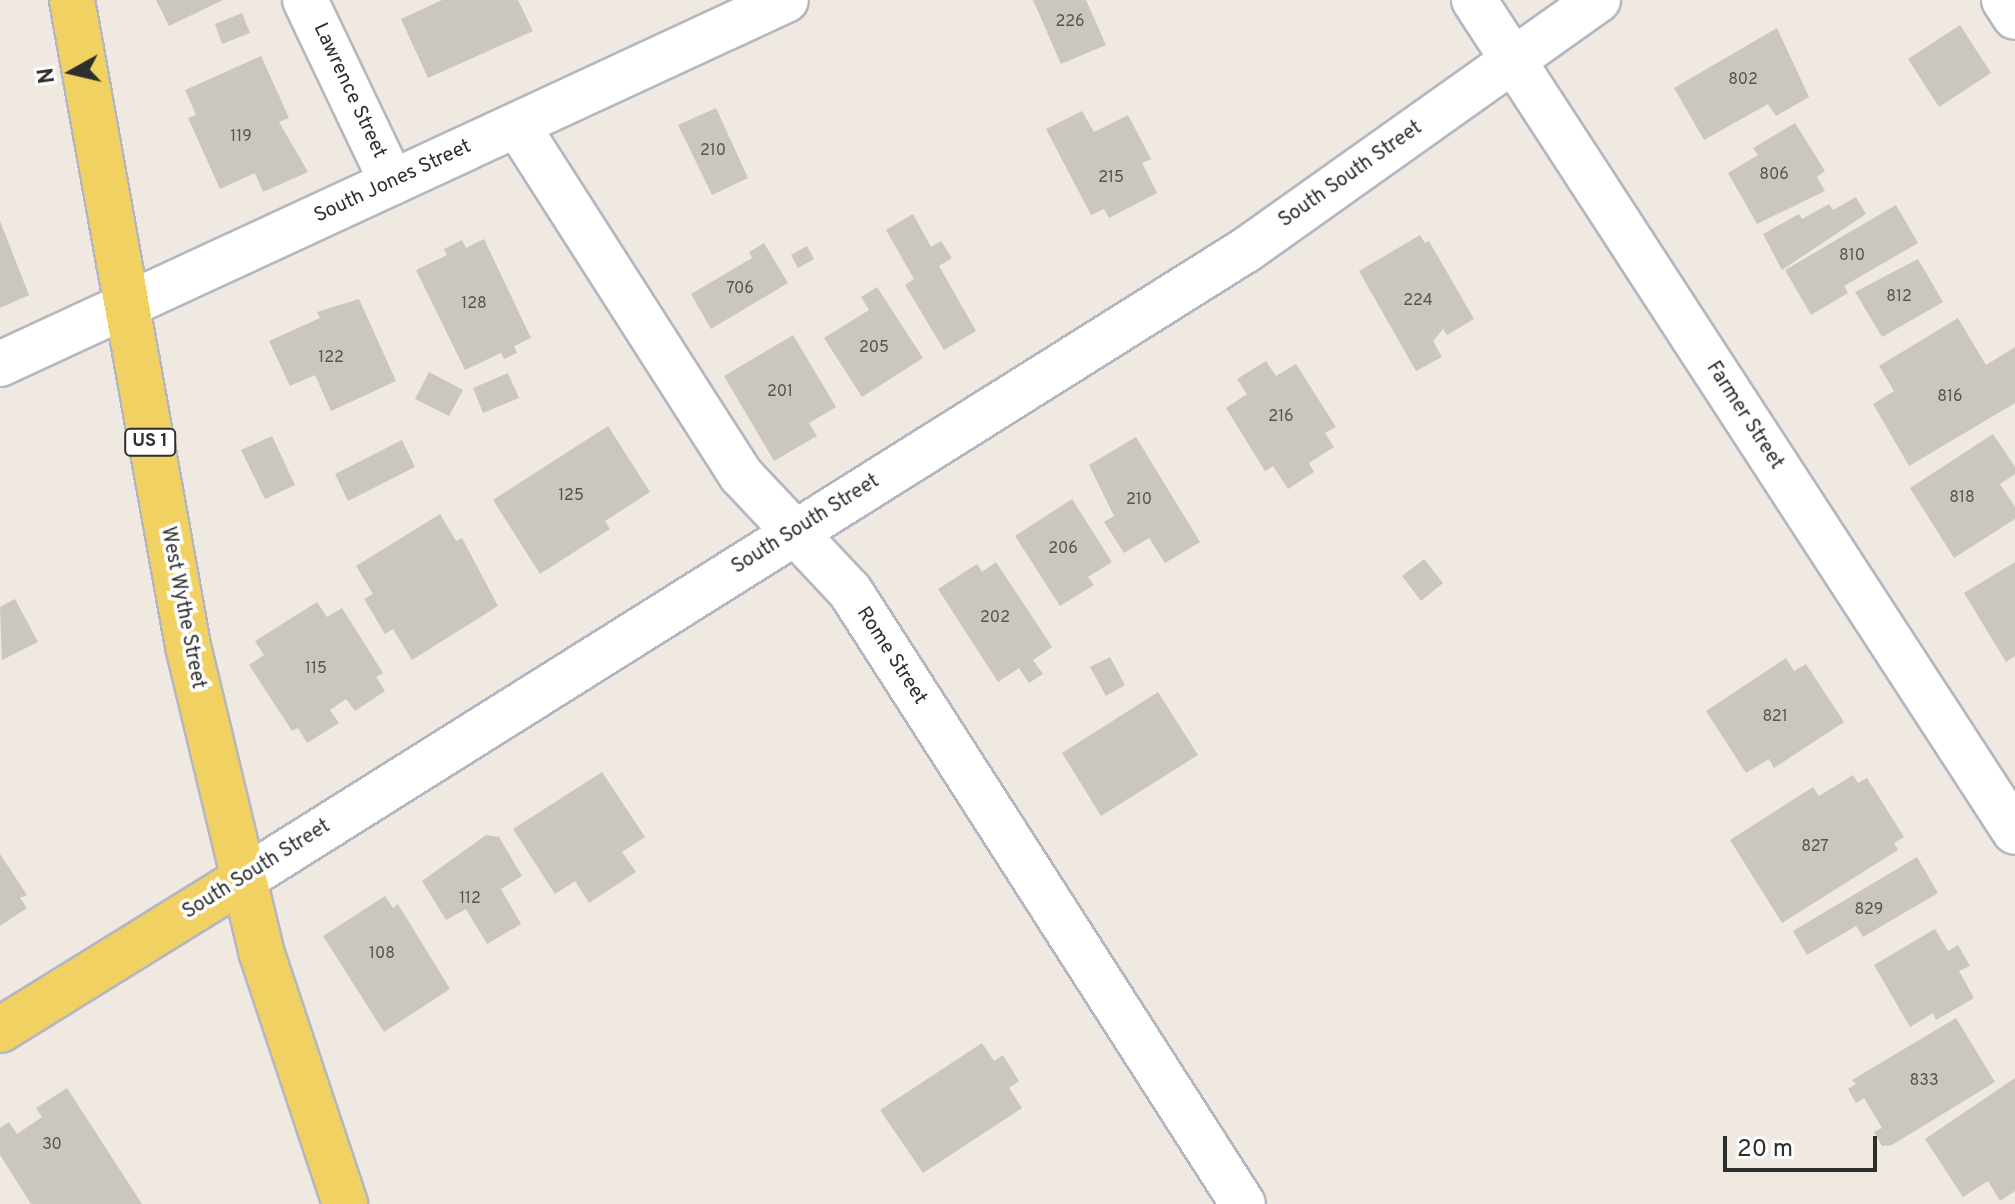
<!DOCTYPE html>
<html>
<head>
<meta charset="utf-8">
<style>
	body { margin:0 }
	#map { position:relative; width:2015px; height:1204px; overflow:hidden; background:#efe9e1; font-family:Overpass,sans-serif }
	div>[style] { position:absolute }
	.building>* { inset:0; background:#cbc7bf }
	.roads { filter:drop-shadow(2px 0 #b4b7c1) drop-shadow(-2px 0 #b4b7c1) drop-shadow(0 2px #b4b7c1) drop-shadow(0 -2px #b4b7c1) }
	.minor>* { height:44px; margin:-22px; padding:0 22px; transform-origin:22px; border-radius:22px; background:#fff }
	.major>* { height:44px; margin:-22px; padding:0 22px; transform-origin:22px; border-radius:22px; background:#f2d163 }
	span { translate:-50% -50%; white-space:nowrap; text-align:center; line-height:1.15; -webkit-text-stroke:7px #fff; paint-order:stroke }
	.number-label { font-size:16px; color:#555452 }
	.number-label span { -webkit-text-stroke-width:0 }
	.shield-label span { padding:2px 6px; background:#fff; border:2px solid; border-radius:6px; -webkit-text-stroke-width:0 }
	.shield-label { font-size:18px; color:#2e2e2e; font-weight:700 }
	.street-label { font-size:20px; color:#2e2e2e }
	.north { position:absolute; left:32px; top:32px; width:80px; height:80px; -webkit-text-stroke:6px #fff; paint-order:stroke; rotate:262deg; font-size:22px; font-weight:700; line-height:32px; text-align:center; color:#2e2e2e }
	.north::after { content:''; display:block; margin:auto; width:28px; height:36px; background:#2e2e2e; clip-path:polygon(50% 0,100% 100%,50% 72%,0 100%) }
	.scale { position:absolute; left:1723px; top:1136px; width:154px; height:36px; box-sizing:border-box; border:4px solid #2e2e2e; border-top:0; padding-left:10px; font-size:24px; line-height:28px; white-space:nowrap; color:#2e2e2e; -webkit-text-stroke:6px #fff; paint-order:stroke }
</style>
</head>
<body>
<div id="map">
	<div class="building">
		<i style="clip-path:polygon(156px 0,223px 0,169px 26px)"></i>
		<i style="clip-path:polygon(442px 0,518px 0,533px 31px,428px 78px,401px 19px)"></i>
		<i style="clip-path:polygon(1033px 0,1086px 0,1106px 45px,1061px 64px)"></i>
		<i style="clip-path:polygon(242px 13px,250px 33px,222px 44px,215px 24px)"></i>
		<i style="clip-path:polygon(1960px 25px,1991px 73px,1939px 107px,1908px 59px)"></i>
		<i style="clip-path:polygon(1777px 28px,1809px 97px,1776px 116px,1768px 104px,1704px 140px,1674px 88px)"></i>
		<i style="clip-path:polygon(261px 56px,289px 118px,279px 122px,308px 172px,263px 192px,255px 173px,220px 189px,188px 118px,196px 115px,185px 90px)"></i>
		<i style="clip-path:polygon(716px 108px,748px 178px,712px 195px,678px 125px)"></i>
		<i style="clip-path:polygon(1082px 111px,1094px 132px,1128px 115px,1151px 159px,1142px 163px,1157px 193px,1109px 218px,1104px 209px,1091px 215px,1046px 129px)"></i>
		<i style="clip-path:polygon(1795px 123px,1825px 171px,1817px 177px,1825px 191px,1757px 224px,1728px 173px,1758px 155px,1753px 148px)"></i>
		<i style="clip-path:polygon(1856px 197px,1866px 214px,1782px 270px,1763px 234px,1799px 214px,1802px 219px,1829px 204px,1833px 210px)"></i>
		<i style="clip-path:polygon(1896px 205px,1918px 243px,1844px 286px,1848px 293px,1811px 315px,1785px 270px)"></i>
		<i style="clip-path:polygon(913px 214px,931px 247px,941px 241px,952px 258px,939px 266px,976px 331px,944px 350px,905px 285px,914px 279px,886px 230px)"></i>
		<i style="clip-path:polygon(0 221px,29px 295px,0 308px)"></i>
		<i style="clip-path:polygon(1420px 235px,1425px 243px,1429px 241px,1474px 319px,1447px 335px,1443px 329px,1433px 341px,1442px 357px,1416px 371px,1359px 271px)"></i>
		<i style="clip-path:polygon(484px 239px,531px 338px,514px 346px,517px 353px,504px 359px,501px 353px,465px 370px,416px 270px,447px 255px,444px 249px,462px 240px,466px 248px)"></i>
		<i style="clip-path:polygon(764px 243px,788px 283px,711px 329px,691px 294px,752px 258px,749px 252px)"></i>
		<i style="clip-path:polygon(807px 246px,814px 259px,798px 268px,791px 255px)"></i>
		<i style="clip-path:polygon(1918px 259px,1943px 302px,1882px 337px,1855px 292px)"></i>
		<i style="clip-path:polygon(877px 287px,923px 358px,862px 397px,824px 338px,869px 310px,861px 297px)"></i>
		<i style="clip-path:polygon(359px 299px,396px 381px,331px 411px,315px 375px,290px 386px,269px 341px,320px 318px,317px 312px)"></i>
		<i style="clip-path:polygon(1958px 318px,1986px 365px,2015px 347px,2015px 403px,1909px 466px,1873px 404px,1894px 391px,1879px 366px)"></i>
		<i style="clip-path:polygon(793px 335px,836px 407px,809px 423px,817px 436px,774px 461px,724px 376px)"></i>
		<i style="clip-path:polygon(1266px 361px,1276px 376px,1296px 364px,1336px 427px,1325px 433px,1334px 447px,1309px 463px,1314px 472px,1288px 489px,1273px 466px,1265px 471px,1226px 408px,1247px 394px,1237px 379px)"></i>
		<i style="clip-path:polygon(429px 372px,463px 390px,449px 416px,415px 399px)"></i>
		<i style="clip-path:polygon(508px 373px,519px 398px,483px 413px,473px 388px)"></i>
		<i style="clip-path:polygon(608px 426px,650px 492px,605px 521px,610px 529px,540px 574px,493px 500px)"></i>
		<i style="clip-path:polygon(1993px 434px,2015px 467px,2015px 474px,2000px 484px,2015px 507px,2015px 519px,1954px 558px,1910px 488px)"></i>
		<i style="clip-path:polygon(272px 436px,295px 485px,265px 499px,241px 450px)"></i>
		<i style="clip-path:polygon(1136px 437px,1200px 542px,1165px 563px,1149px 538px,1124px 553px,1104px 522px,1114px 516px,1089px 465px)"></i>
		<i style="clip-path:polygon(402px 440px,415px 467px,348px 501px,335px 474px)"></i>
		<i style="clip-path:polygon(1072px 499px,1112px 562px,1088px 577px,1094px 585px,1060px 606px,1015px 536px)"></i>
		<i style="clip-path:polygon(440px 514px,456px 541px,462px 538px,498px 606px,412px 660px,393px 629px,385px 634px,364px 599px,373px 594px,356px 566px)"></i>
		<i style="clip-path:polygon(1424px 559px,1443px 583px,1421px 601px,1402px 576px)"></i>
		<i style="clip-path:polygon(996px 562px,1052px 647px,1033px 660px,1043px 674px,1029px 683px,1019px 668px,998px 682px,938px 589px,977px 564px,982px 572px)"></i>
		<i style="clip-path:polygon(2015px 562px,2015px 656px,2006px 662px,1964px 593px)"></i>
		<i style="clip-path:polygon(15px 599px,38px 642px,2px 660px,0 607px)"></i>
		<i style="clip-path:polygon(317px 602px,327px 617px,342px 608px,383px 673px,376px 677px,385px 691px,355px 711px,346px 699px,330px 710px,339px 723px,307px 743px,298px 728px,292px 731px,249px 665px,264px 655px,255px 641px)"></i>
		<i style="clip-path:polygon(1110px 657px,1125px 685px,1106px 696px,1090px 667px)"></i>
		<i style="clip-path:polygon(1786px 658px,1794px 671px,1806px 664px,1844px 722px,1774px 768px,1769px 759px,1746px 773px,1706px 711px)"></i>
		<i style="clip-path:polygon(1158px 692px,1198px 755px,1101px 816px,1062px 753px)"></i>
		<i style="clip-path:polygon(602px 772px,645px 837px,622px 852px,636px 872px,589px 903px,575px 881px,555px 894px,513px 829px)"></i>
		<i style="clip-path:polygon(1853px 775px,1858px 783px,1867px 778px,1904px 837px,1894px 843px,1898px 850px,1782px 923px,1730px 840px,1813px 787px,1819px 796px)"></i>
		<i style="clip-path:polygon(486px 835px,499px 837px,522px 876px,501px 889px,521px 924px,487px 944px,466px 909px,446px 920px,422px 881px)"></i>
		<i style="clip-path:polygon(0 854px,27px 895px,20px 898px,27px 908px,0 926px)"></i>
		<i style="clip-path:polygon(1917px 857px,1938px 893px,1863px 937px,1856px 926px,1807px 955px,1793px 931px)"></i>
		<i style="clip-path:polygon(385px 896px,393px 908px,398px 904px,450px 989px,384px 1032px,323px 936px)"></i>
		<i style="clip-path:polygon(1935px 929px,1948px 951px,1958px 945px,1970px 966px,1959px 971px,1974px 998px,1936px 1020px,1933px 1013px,1910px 1027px,1874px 965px)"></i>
		<i style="clip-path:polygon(1956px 1018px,1995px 1082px,1892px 1145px,1882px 1146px,1874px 1132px,1882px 1128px,1864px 1098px,1856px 1103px,1848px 1089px,1856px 1084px,1852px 1080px)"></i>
		<i style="clip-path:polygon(982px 1043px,994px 1061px,1003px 1055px,1019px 1081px,1009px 1088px,1022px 1108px,923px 1173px,880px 1110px)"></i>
		<i style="clip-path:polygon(2015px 1078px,2015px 1191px,2000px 1201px,1988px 1181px,1963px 1197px,1925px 1139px)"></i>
		<i style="clip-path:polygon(67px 1088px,142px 1204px,31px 1204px,0 1155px,0 1128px,9px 1122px,17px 1134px,42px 1117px,36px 1108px)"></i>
	</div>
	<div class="roads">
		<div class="minor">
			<i style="left:305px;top:0;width:202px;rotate:64.5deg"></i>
			<i style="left:1474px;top:0;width:992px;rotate:56.97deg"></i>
			<i style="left:2004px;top:0;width:20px;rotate:57deg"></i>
			<i style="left:517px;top:125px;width:416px;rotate:57.4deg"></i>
			<i style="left:741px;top:475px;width:159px;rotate:46.8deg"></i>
			<i style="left:850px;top:591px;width:728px;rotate:57.34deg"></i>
			<i style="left:0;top:364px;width:866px;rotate:-24.85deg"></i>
			<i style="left:242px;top:880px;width:1185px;rotate:-32.11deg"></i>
			<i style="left:1246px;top:250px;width:432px;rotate:-35.4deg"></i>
		</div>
		<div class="major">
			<i style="left:72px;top:0;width:656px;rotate:79.82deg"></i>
			<i style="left:188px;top:646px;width:314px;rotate:76.5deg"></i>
			<i style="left:261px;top:951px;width:267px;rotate:71.6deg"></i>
			<i style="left:0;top:1030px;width:285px;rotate:-31.8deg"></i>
		</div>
	</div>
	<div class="number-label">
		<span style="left:1070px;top:22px">226</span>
		<span style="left:1743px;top:80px">802</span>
		<span style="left:241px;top:137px">119</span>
		<span style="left:713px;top:151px">210</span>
		<span style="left:1774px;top:175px">806</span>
		<span style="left:1111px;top:178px">215</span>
		<span style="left:1852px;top:256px">810</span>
		<span style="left:740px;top:289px">706</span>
		<span style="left:1899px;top:297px">812</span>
		<span style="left:1418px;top:301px">224</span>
		<span style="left:474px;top:304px">128</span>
		<span style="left:874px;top:348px">205</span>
		<span style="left:331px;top:358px">122</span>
		<span style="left:780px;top:392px">201</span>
		<span style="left:1950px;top:397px">816</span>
		<span style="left:1281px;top:417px">216</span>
		<span style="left:571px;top:496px">125</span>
		<span style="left:1962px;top:498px">818</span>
		<span style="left:1139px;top:500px">210</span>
		<span style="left:1063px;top:549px">206</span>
		<span style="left:995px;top:618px">202</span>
		<span style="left:316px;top:669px">115</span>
		<span style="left:1775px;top:717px">821</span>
		<span style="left:1815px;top:847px">827</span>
		<span style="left:470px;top:899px">112</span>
		<span style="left:1869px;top:910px">829</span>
		<span style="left:382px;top:954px">108</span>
		<span style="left:1924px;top:1081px">833</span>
		<span style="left:52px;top:1145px">30</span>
	</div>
	<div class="shield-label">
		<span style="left:150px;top:442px">US 1</span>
	</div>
	<div class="street-label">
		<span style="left:349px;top:91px;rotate:65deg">Lawrence Street</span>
		<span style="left:1351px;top:175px;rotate:-35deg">South South Street</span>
		<span style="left:393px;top:182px;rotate:-25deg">South Jones Street</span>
		<span style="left:1744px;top:416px;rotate:57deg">Farmer Street</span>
		<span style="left:806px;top:525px;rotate:-32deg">South South Street</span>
		<span style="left:182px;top:608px;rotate:79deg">West Wythe Street</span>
		<span style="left:891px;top:656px;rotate:57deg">Rome Street</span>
		<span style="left:257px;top:870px;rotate:-32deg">South South Street</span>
	</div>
	<div class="north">N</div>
	<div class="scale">20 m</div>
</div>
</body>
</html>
